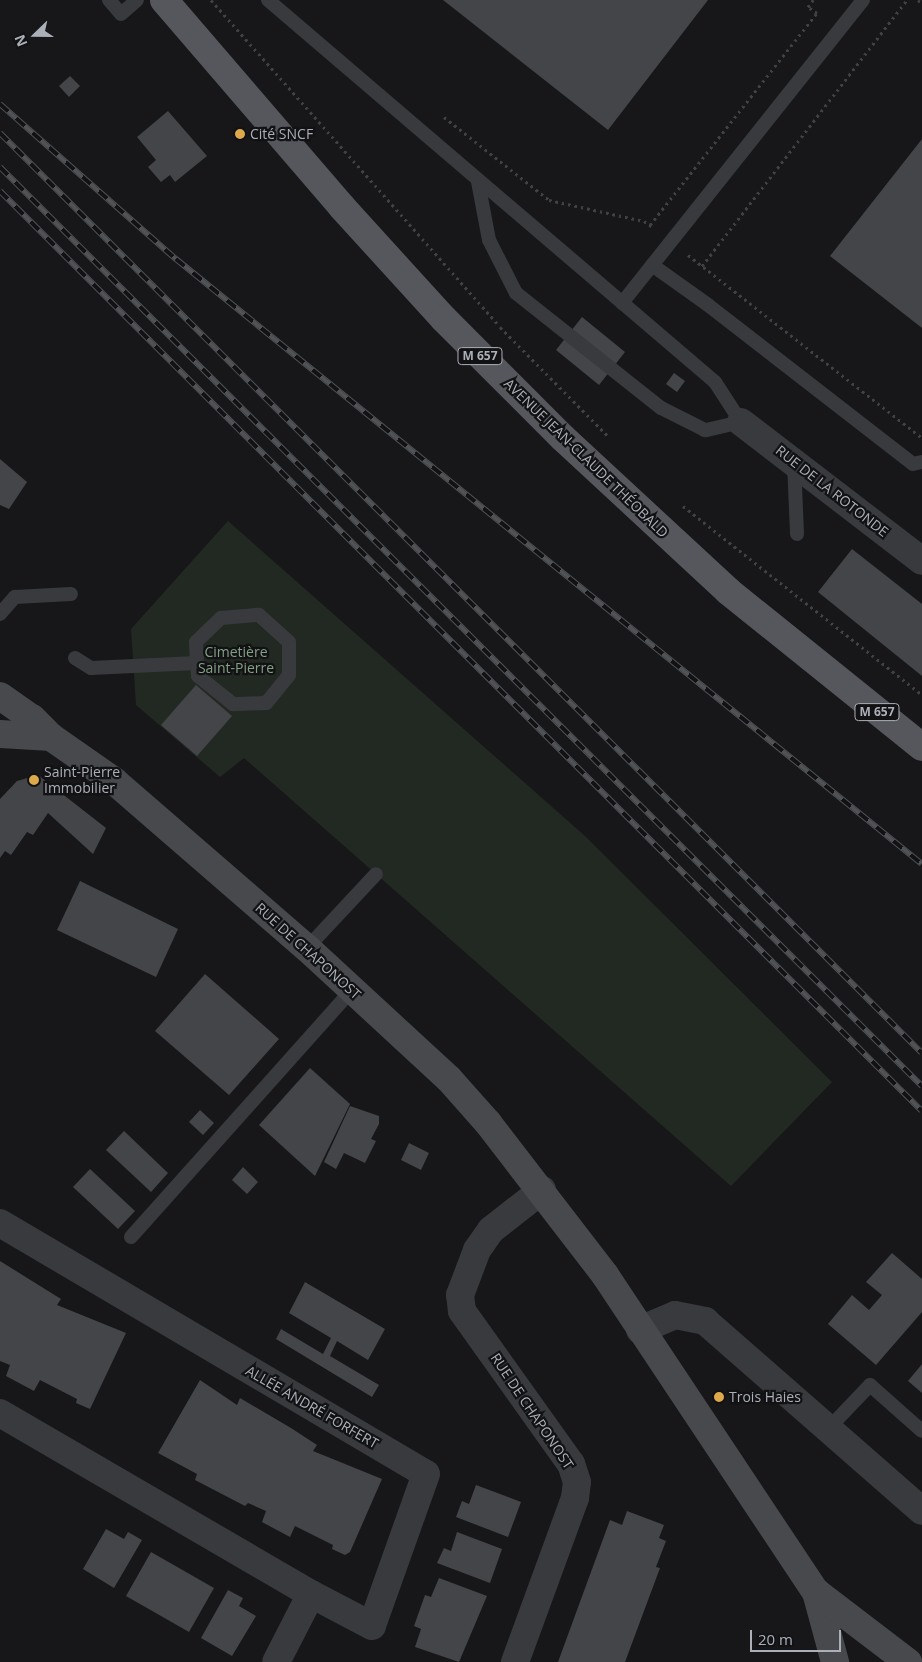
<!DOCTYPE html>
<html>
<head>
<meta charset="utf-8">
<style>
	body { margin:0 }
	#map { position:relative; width:922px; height:1662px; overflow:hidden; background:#171719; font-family:"Open Sans",sans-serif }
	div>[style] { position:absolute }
	.green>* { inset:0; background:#222922 }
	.building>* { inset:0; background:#444549 }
	.path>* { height:3px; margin-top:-1.5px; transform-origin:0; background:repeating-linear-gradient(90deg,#3f4144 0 2.5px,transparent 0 6.5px) }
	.lane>* { height:14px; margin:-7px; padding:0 7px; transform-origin:7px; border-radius:7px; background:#393a3e }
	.street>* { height:28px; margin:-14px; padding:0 14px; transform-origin:14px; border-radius:14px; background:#393a3e }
	.secondary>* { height:28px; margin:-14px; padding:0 14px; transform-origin:14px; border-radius:14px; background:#47494d }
	.primary>* { height:28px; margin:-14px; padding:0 14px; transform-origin:14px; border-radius:14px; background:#55575c }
	.rail>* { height:5.5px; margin-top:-2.75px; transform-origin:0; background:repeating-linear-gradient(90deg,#121214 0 11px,#505256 0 22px); box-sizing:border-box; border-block:1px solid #505256 }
	.dots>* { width:14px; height:14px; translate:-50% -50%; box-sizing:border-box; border:2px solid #121214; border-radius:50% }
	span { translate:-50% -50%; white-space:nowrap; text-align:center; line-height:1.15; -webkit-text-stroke:4.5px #121214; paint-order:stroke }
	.shield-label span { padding:1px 4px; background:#121214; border:1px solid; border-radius:4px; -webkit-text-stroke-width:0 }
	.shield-label { font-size:12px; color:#abafb7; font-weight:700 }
	.poi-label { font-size:14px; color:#abafb7 }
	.left { translate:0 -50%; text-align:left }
	.street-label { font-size:14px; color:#abafb7 }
	.park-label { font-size:14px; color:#84a085 }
	.north { position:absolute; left:10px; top:10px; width:50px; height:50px; -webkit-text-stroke:4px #121214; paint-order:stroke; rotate:248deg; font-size:14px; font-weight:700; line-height:20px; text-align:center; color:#abafb7 }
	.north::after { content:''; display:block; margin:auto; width:18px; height:22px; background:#abafb7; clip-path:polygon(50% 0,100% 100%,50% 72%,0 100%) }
	.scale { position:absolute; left:750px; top:1630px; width:91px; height:22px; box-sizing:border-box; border:2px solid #abafb7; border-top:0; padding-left:6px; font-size:15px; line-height:18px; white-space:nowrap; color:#abafb7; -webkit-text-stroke:4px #121214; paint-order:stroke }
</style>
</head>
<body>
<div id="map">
	<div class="green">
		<i style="clip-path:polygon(228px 521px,585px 836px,832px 1082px,731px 1186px,244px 758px,220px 777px,136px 705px,131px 629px)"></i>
	</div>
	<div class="building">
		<i style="clip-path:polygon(443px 0,708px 0,608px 130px)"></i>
		<i style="clip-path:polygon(70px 76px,80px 86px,69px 97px,59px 86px)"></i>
		<i style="clip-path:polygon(168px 111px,207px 156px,175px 182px,170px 175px,161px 182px,148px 167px,156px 160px,137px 137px)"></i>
		<i style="clip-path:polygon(922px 139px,922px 328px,830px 256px)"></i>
		<i style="clip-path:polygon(582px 317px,625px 352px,599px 385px,556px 350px)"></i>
		<i style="clip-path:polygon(674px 373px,685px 381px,677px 392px,666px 384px)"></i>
		<i style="clip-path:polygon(0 459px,27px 482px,9px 509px,0 505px)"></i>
		<i style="clip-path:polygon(852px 549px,922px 604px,922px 676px,818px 592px)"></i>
		<i style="clip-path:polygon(196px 685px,232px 716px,197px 756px,161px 725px)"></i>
		<i style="clip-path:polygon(38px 775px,106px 828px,93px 854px,48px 813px,33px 835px,27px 832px,11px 855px,5px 851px,0 858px,0 799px,17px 781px)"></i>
		<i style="clip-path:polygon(80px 881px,178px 929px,156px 977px,57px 930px)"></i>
		<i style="clip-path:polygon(205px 974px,279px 1039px,229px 1095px,155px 1031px)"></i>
		<i style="clip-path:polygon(310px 1068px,350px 1104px,315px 1176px,259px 1125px)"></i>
		<i style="clip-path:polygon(350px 1106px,379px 1116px,379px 1124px,371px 1139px,376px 1141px,365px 1163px,344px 1153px,336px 1169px,324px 1162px)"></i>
		<i style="clip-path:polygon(200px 1110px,214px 1123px,203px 1135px,189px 1122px)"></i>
		<i style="clip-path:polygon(124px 1131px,168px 1173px,151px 1192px,106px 1150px)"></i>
		<i style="clip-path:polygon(409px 1143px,429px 1153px,421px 1170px,401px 1160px)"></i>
		<i style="clip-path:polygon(243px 1167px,258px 1182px,247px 1194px,232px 1180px)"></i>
		<i style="clip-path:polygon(90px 1169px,135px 1211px,118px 1229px,73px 1187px)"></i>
		<i style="clip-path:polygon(892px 1253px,922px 1279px,922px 1312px,876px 1365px,828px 1324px,852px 1295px,869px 1310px,882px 1295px,866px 1282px)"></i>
		<i style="clip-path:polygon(0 1261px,61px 1299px,57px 1305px,126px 1333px,90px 1409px,76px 1403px,77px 1399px,40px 1380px,34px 1391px,6px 1376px,10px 1365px,0 1361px)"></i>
		<i style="clip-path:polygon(305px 1282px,385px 1329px,368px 1360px,337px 1341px,330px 1356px,379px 1385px,372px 1397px,276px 1339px,281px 1329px,323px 1354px,331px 1338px,289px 1313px)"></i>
		<i style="clip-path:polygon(922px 1364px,922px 1393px,908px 1381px)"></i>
		<i style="clip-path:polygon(200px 1380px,237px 1405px,240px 1398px,291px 1428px,317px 1445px,313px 1451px,382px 1479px,350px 1552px,345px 1555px,332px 1549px,333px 1545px,295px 1526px,290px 1537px,262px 1522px,266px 1511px,248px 1503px,245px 1506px,195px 1480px,197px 1474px,158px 1453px)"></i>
		<i style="clip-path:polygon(476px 1485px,521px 1502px,508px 1537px,456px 1517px,462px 1501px,469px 1504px)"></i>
		<i style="clip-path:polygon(627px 1511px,664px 1525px,659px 1538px,666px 1541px,656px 1567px,660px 1568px,625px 1662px,558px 1662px,610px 1520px,622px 1525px)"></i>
		<i style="clip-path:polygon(106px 1529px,124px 1539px,128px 1532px,142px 1540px,114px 1588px,83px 1569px)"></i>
		<i style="clip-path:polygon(457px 1532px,502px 1549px,490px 1583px,437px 1563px,444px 1548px,451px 1551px)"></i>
		<i style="clip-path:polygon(151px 1552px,214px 1588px,189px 1632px,126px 1596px)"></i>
		<i style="clip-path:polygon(439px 1578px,487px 1596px,459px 1662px,415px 1647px,421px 1629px,414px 1626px,425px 1595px,431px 1597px)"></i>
		<i style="clip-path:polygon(228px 1590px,243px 1598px,239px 1606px,256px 1616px,232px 1656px,201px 1638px)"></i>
	</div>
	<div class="path">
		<i style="left:211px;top:0;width:436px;rotate:48.5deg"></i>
		<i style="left:500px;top:327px;width:155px;rotate:45.3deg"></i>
		<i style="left:918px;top:0;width:5px;rotate:37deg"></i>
		<i style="left:444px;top:117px;width:134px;rotate:38.3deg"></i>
		<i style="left:549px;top:200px;width:97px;rotate:12.5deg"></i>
		<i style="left:644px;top:221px;width:12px;rotate:35deg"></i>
		<i style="left:650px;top:225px;width:270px;rotate:-51.8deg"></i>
		<i style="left:817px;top:13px;width:11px;rotate:-146deg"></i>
		<i style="left:808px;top:7px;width:9px;rotate:-54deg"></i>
		<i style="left:688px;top:255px;width:297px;rotate:38deg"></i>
		<i style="left:702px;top:266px;width:336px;rotate:-52.4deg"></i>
		<i style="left:683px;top:506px;width:305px;rotate:38.3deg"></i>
	</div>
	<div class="lane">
		<i style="left:109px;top:0;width:18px;rotate:49deg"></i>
		<i style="left:121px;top:14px;width:21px;rotate:-41deg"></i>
		<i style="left:268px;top:0;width:588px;rotate:40.52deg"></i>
		<i style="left:715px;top:382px;width:48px;rotate:57deg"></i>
		<i style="left:741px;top:422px;width:37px;rotate:167deg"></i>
		<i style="left:705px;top:430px;width:49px;rotate:-153.4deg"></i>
		<i style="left:661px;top:408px;width:185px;rotate:-141.6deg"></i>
		<i style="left:516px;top:293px;width:59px;rotate:-117deg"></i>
		<i style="left:489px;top:240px;width:59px;rotate:-100.7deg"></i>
		<i style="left:652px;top:265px;width:69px;rotate:35.5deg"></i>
		<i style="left:708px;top:305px;width:259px;rotate:37.8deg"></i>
		<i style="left:913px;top:464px;width:9px;rotate:-13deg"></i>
		<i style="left:622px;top:303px;width:387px;rotate:-51.5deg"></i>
		<i style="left:794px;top:462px;width:72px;rotate:87.6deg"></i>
		<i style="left:0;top:614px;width:23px;rotate:-49deg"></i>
		<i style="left:15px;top:597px;width:56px;rotate:-3.1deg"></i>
		<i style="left:75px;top:658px;width:19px;rotate:32deg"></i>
		<i style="left:91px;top:668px;width:106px;rotate:-2.7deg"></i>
		<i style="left:197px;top:663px;width:21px;rotate:-93deg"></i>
		<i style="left:196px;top:642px;width:35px;rotate:-44deg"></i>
		<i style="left:221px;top:618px;width:38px;rotate:-5deg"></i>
		<i style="left:259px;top:615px;width:40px;rotate:42deg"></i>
		<i style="left:289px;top:642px;width:33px;rotate:90deg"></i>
		<i style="left:289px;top:675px;width:36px;rotate:129deg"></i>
		<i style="left:266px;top:703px;width:33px;rotate:178deg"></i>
		<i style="left:233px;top:704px;width:45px;rotate:-141.3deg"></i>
		<i style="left:198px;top:676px;width:13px;rotate:-94deg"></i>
		<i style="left:307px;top:948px;width:101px;rotate:-47deg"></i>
		<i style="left:131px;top:1237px;width:331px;rotate:-48.2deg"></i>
		<i style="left:828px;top:1429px;width:61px;rotate:-46.3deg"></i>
		<i style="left:870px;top:1385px;width:69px;rotate:41.5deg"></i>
	</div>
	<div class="street">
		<i style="left:741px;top:422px;width:228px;rotate:37.5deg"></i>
		<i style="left:0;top:1223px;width:494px;rotate:30.5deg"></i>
		<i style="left:426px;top:1474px;width:161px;rotate:109.6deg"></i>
		<i style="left:372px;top:1626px;width:69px;rotate:-152.3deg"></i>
		<i style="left:311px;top:1594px;width:76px;rotate:117.2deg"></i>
		<i style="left:640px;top:1330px;width:38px;rotate:-23deg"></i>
		<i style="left:675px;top:1315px;width:31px;rotate:11deg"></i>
		<i style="left:705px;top:1321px;width:288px;rotate:41.2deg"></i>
		<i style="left:0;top:1413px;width:360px;rotate:30.2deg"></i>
		<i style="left:515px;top:1662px;width:175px;rotate:-69.9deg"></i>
		<i style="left:575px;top:1498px;width:16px;rotate:-83deg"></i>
		<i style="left:577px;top:1482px;width:19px;rotate:-108deg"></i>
		<i style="left:571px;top:1464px;width:188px;rotate:-125.5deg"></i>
		<i style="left:462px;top:1311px;width:16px;rotate:-97deg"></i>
		<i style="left:460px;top:1295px;width:48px;rotate:-69.3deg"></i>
		<i style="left:477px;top:1250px;width:24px;rotate:-55deg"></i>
		<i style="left:491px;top:1230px;width:65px;rotate:-38.1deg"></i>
	</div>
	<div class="secondary">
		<i style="left:0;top:696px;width:39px;rotate:35deg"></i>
		<i style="left:32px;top:718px;width:27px;rotate:45deg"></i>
		<i style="left:51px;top:737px;width:77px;rotate:34.9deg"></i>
		<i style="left:114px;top:781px;width:255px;rotate:40.9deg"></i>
		<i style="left:307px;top:948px;width:193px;rotate:42.7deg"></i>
		<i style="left:449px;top:1079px;width:59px;rotate:48.4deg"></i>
		<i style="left:488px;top:1123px;width:192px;rotate:52.4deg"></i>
		<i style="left:605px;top:1275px;width:381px;rotate:56.4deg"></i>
		<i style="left:816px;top:1592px;width:73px;rotate:74.8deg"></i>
		<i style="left:0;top:734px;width:51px;rotate:3.4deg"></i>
		<i style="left:816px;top:1592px;width:116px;rotate:37.3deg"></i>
	</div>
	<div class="primary">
		<i style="left:164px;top:0;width:273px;rotate:49.3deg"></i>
		<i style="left:342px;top:207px;width:151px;rotate:47.7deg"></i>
		<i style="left:444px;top:319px;width:168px;rotate:45deg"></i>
		<i style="left:563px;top:438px;width:225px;rotate:42.8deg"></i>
		<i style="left:728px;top:591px;width:249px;rotate:38.8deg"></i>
	</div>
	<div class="rail">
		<i style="left:0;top:104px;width:235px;rotate:41.4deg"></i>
		<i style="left:176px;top:259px;width:960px;rotate:39.04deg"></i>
		<i style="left:0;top:133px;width:1302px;rotate:44.94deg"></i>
		<i style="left:0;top:167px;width:1302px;rotate:44.91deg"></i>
		<i style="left:0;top:191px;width:1302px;rotate:44.94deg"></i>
	</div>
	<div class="dots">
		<i style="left:240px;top:134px;background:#dea94a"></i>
		<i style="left:34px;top:780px;background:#dea94a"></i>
		<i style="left:719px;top:1397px;background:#dea94a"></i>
	</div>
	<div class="shield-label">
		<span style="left:480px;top:356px">M 657</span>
		<span style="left:877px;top:712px">M 657</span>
	</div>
	<div class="poi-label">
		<span class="left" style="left:250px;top:134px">Cité SNCF</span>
		<span class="left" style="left:44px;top:780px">Saint-Pierre<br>Immobilier</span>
		<span class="left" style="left:729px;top:1397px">Trois Haies</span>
	</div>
	<div class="street-label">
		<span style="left:586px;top:458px;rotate:44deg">AVENUE JEAN-CLAUDE THÉOBALD</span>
		<span style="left:832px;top:491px;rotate:38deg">RUE DE LA ROTONDE</span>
		<span style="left:308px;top:951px;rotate:42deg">RUE DE CHAPONOST</span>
		<span style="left:312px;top:1407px;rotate:30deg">ALLÉE ANDRÉ FORFERT</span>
		<span style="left:532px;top:1411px;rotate:56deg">RUE DE CHAPONOST</span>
	</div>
	<div class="park-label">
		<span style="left:236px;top:660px">Cimetière<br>Saint-Pierre</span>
	</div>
	<div class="north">N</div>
	<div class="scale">20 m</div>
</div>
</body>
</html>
